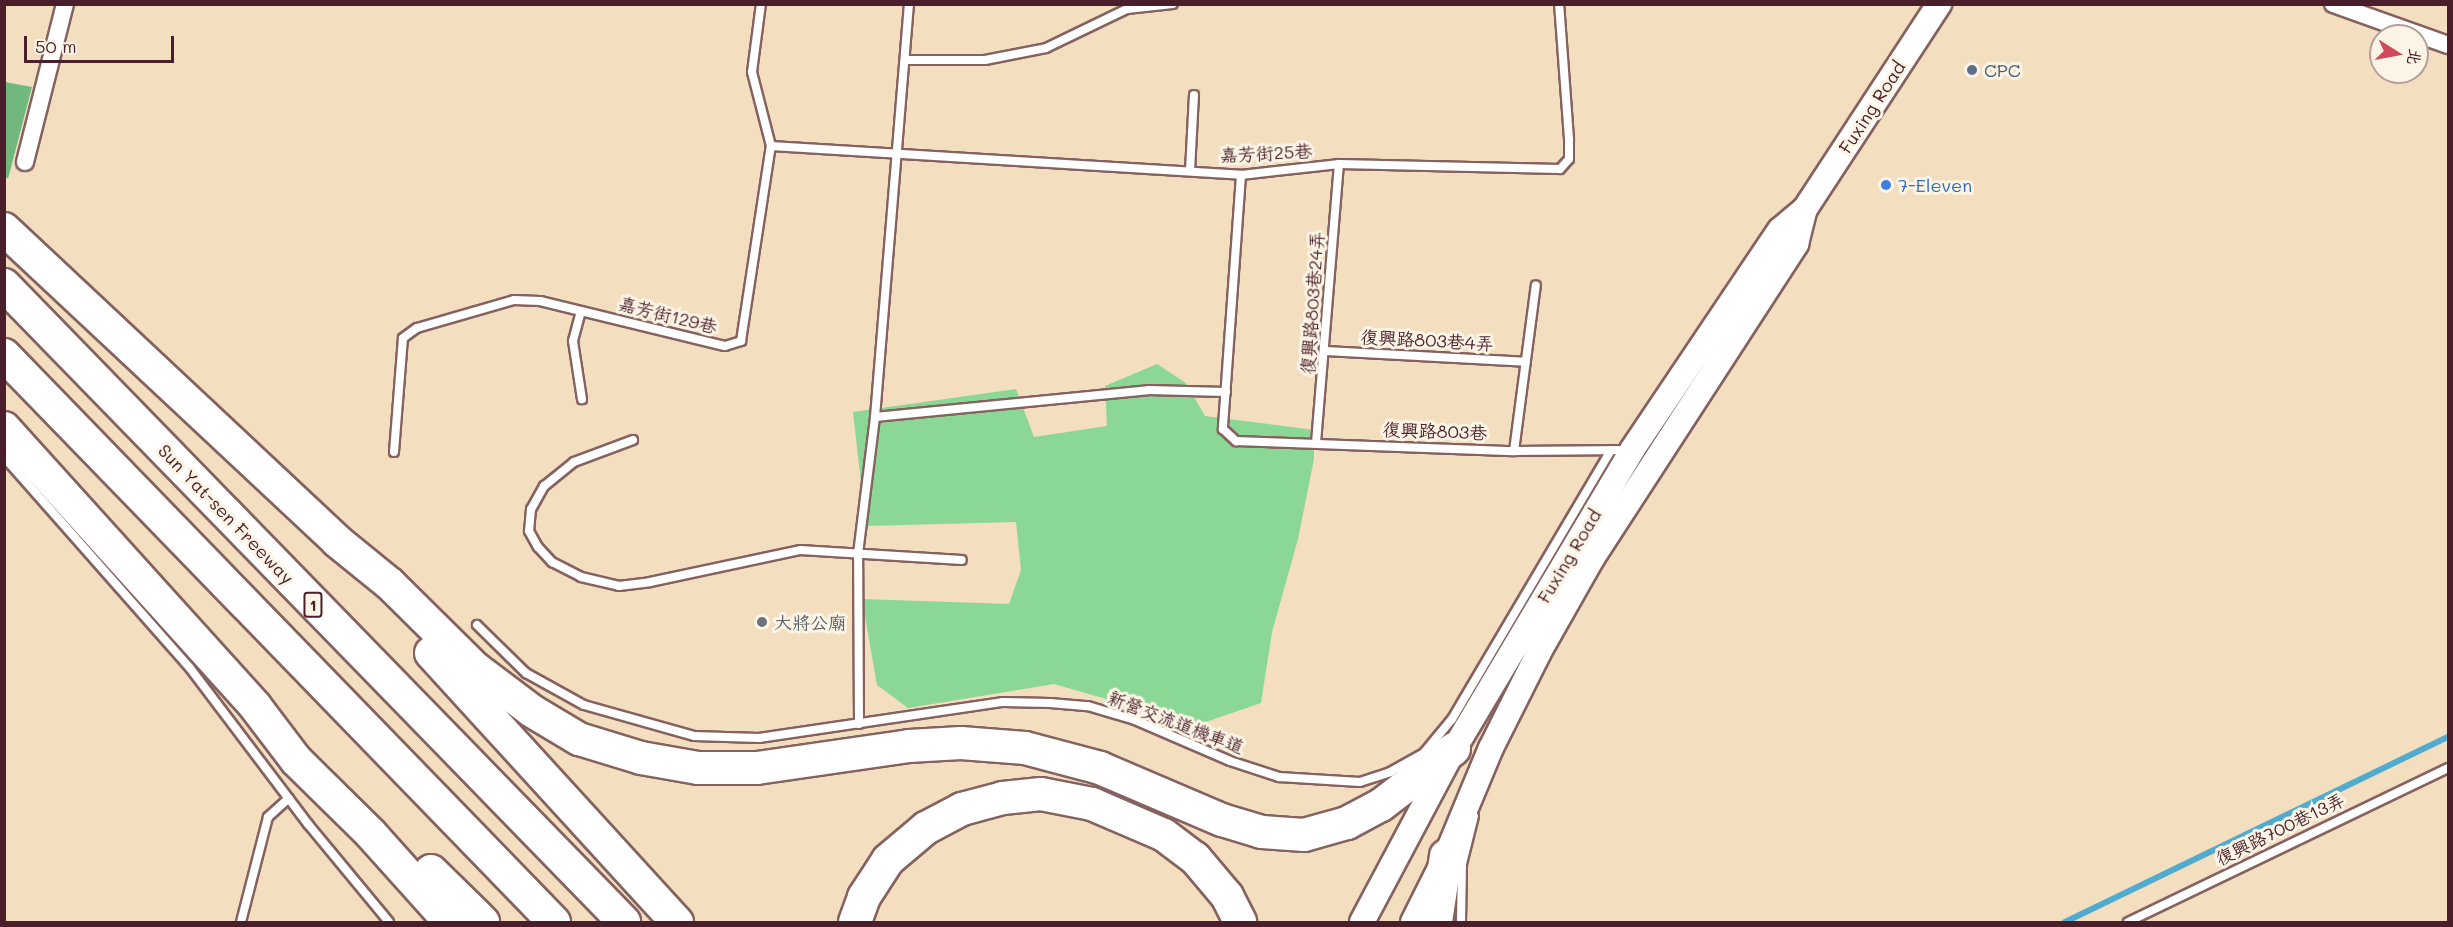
<!DOCTYPE html>
<html>
<head>
<meta charset="utf-8">
<style>
	body { margin:0 }
	#map { position:relative; width:2453px; height:927px; overflow:hidden; background:#f3dec0; font-family:Mali,"LXGW WenKai TC",sans-serif }
	div>[style] { position:absolute }
	.green>* { inset:0; background:#8bd795 }
	.forest>* { inset:0; background:#70b87e }
	.stream>* { height:6px; margin:-3px; padding:0 3px; transform-origin:3px; border-radius:3px; background:#50acce }
	.roads { filter:drop-shadow(2px 0 #85625f) drop-shadow(-2px 0 #85625f) drop-shadow(0 2px #85625f) drop-shadow(0 -2px #85625f) }
	.lane>* { height:8px; margin:-4px; padding:0 4px; transform-origin:4px; border-radius:4px; background:#fff }
	.street>* { height:16px; margin:-8px; padding:0 8px; transform-origin:8px; border-radius:8px; background:#fff }
	.secondary>* { height:24px; margin:-12px; padding:0 12px; transform-origin:12px; border-radius:12px; background:#fff }
	.highway>* { height:32px; margin:-16px; padding:0 16px; transform-origin:16px; border-radius:16px; background:#fff }
	.dots>* { width:16px; height:16px; translate:-50% -50%; box-sizing:border-box; border:3px solid #fcf5e5; border-radius:50% }
	span { translate:-50% -50%; white-space:nowrap; text-align:center; line-height:1.15; -webkit-text-stroke:6px #fcf5e5; paint-order:stroke }
	.shield-label span { padding:2px 4px; background:#fcf5e5; border:2px solid; border-radius:4px; -webkit-text-stroke-width:0 }
	.shield-label { font-size:16px; color:#4a1f2b; font-weight:700 }
	.service-label { font-size:18px; color:#4e5e75 }
	.left { translate:0 -50%; text-align:left }
	.street-label { font-size:18px; color:#4a1f2b }
	.shop-label { font-size:18px; color:#366cbe }
	.worship-label { font-size:18px; color:#5b616d }
	.frame { position:absolute; inset:0; border:6px solid #4a1f2b; pointer-events:none }
	.north { position:absolute; left:2369px; top:24px; width:60px; height:60px; box-sizing:border-box; background:#fcf5e5; border:2px solid #b59f9b; border-radius:50%; rotate:101deg; font-size:16px; font-weight:700; line-height:24px; text-align:center; color:#4a1f2b }
	.north::after { content:''; display:block; margin:auto; width:21px; height:27px; background:#d1495b; clip-path:polygon(50% 0,100% 100%,50% 72%,0 100%) }
	.scale { position:absolute; left:24px; top:36px; width:150px; height:27px; box-sizing:border-box; border:3px solid #4a1f2b; border-top:0; padding-left:8px; font-size:18px; line-height:21px; white-space:nowrap; color:#4a1f2b; -webkit-text-stroke:4px #fcf5e5; paint-order:stroke }
</style>
</head>
<body>
<div id="map">
	<div class="green">
		<i style="clip-path:polygon(1157px 364px,1186px 383px,1205px 416px,1314px 430px,1314px 459px,1298px 539px,1272px 632px,1261px 703px,1197px 725px,1054px 684px,908px 708px,877px 685px,862px 599px,1009px 604px,1021px 570px,1016px 522px,866px 526px,853px 412px,1016px 389px,1034px 437px,1107px 426px,1105px 386px)"></i>
	</div>
	<div class="forest">
		<i style="clip-path:polygon(5px 82px,32px 87px,8px 179px,4px 175px)"></i>
	</div>
	<div class="stream">
		<i style="left:2065px;top:922px;width:425px;rotate:-25.8deg"></i>
	</div>
	<div class="roads">
		<div class="lane">
			<i style="left:905px;top:60px;width:80px"></i>
			<i style="left:985px;top:60px;width:62px;rotate:-11.1deg"></i>
			<i style="left:1046px;top:48px;width:90px;rotate:-25.7deg"></i>
			<i style="left:1127px;top:9px;width:46px;rotate:-6.2deg"></i>
			<i style="left:771px;top:146px;width:471px;rotate:3.5deg"></i>
			<i style="left:1241px;top:175px;width:99px;rotate:-6.4deg"></i>
			<i style="left:1339px;top:164px;width:221px;rotate:1.3deg"></i>
			<i style="left:1560px;top:169px;width:13px;rotate:-48deg"></i>
			<i style="left:1569px;top:159px;width:20px;rotate:-90deg"></i>
			<i style="left:1569px;top:139px;width:135px;rotate:-94.2deg"></i>
			<i style="left:1190px;top:171px;width:76px;rotate:-87deg"></i>
			<i style="left:1241px;top:175px;width:255px;rotate:94.1deg"></i>
			<i style="left:1223px;top:429px;width:18px;rotate:43deg"></i>
			<i style="left:1236px;top:441px;width:278px;rotate:2.1deg"></i>
			<i style="left:1514px;top:451px;width:115px;rotate:-0.5deg"></i>
			<i style="left:581px;top:311px;width:31px;rotate:105deg"></i>
			<i style="left:573px;top:341px;width:59px;rotate:81.2deg"></i>
			<i style="left:1325px;top:351px;width:201px;rotate:3.1deg"></i>
			<i style="left:875px;top:417px;width:274px;rotate:-5.6deg"></i>
			<i style="left:1148px;top:390px;width:78px;rotate:1.5deg"></i>
			<i style="left:633px;top:440px;width:63px;rotate:159.6deg"></i>
			<i style="left:574px;top:462px;width:38px;rotate:141deg"></i>
			<i style="left:544px;top:486px;width:26px;rotate:119deg"></i>
			<i style="left:531px;top:509px;width:22px;rotate:95deg"></i>
			<i style="left:529px;top:531px;width:18px;rotate:61deg"></i>
			<i style="left:538px;top:547px;width:21px;rotate:47deg"></i>
			<i style="left:552px;top:562px;width:33px;rotate:27deg"></i>
			<i style="left:581px;top:577px;width:39px;rotate:13deg"></i>
			<i style="left:619px;top:586px;width:31px;rotate:-7deg"></i>
			<i style="left:650px;top:582px;width:153px;rotate:-12deg"></i>
			<i style="left:800px;top:550px;width:162px;rotate:3.5deg"></i>
			<i style="left:1316px;top:443px;width:280px;rotate:-85.3deg"></i>
			<i style="left:1514px;top:451px;width:167px;rotate:-82.5deg"></i>
			<i style="left:394px;top:452px;width:114px;rotate:-85.5deg"></i>
			<i style="left:403px;top:338px;width:17px;rotate:-36deg"></i>
			<i style="left:417px;top:328px;width:101px;rotate:-16.1deg"></i>
			<i style="left:514px;top:300px;width:26px;rotate:2deg"></i>
			<i style="left:540px;top:301px;width:190px;rotate:13.7deg"></i>
			<i style="left:725px;top:346px;width:17px;rotate:-17deg"></i>
			<i style="left:741px;top:341px;width:197px;rotate:-81.3deg"></i>
			<i style="left:771px;top:146px;width:76px;rotate:-104.4deg"></i>
			<i style="left:752px;top:72px;width:69px;rotate:-82.5deg"></i>
			<i style="left:4px;top:457px;width:281px;rotate:48.6deg"></i>
			<i style="left:190px;top:668px;width:196px;rotate:52.9deg"></i>
			<i style="left:308px;top:824px;width:127px;rotate:50.4deg"></i>
			<i style="left:477px;top:625px;width:69px;rotate:44.4deg"></i>
			<i style="left:526px;top:673px;width:66px;rotate:28.9deg"></i>
			<i style="left:584px;top:705px;width:114px;rotate:15.7deg"></i>
			<i style="left:694px;top:736px;width:65px;rotate:1.8deg"></i>
			<i style="left:759px;top:738px;width:247px;rotate:-8.4deg"></i>
			<i style="left:1003px;top:702px;width:47px;rotate:1.2deg"></i>
			<i style="left:1050px;top:703px;width:38px;rotate:5deg"></i>
			<i style="left:1088px;top:706px;width:49px;rotate:16.6deg"></i>
			<i style="left:1135px;top:720px;width:103px;rotate:23.3deg"></i>
			<i style="left:1230px;top:761px;width:52px;rotate:18.1deg"></i>
			<i style="left:1279px;top:777px;width:81px;rotate:3.5deg"></i>
			<i style="left:1360px;top:782px;width:32px;rotate:-18deg"></i>
			<i style="left:1390px;top:772px;width:38px;rotate:-29deg"></i>
			<i style="left:1423px;top:754px;width:45px;rotate:-50.4deg"></i>
			<i style="left:1452px;top:719px;width:312px;rotate:-59.4deg"></i>
			<i style="left:859px;top:724px;width:170px;rotate:-90.3deg"></i>
			<i style="left:858px;top:554px;width:138px;rotate:-82.9deg"></i>
			<i style="left:875px;top:417px;width:414px;rotate:-85.3deg"></i>
			<i style="left:241px;top:922px;width:108px;rotate:-75.6deg"></i>
			<i style="left:268px;top:817px;width:28px;rotate:-42deg"></i>
			<i style="left:1461px;top:922px;width:58px;rotate:-89deg"></i>
			<i style="left:1462px;top:864px;width:49px;rotate:-76deg"></i>
			<i style="left:2128px;top:922px;width:355px;rotate:-25.7deg"></i>
		</div>
		<div class="street">
			<i style="left:2333px;top:4px;width:122px;rotate:19.6deg"></i>
			<i style="left:25px;top:162px;width:163px;rotate:-75.8deg"></i>
		</div>
		<div class="secondary">
			<i style="left:1362px;top:922px;width:196px;rotate:-62deg"></i>
			<i style="left:1454px;top:749px;width:348px;rotate:-59.2deg"></i>
			<i style="left:1632px;top:450px;width:265px;rotate:-56.1deg"></i>
			<i style="left:1780px;top:230px;width:33px;rotate:-40deg"></i>
			<i style="left:1805px;top:209px;width:245px;rotate:-56.8deg"></i>
			<i style="left:1413px;top:922px;width:74px;rotate:-63.4deg"></i>
			<i style="left:1446px;top:856px;width:117px;rotate:-67.4deg"></i>
			<i style="left:1491px;top:748px;width:107px;rotate:-63.4deg"></i>
			<i style="left:1539px;top:652px;width:106px;rotate:-60.5deg"></i>
			<i style="left:1591px;top:560px;width:377px;rotate:-57deg"></i>
			<i style="left:1796px;top:244px;width:36px;rotate:-76deg"></i>
		</div>
		<div class="highway">
			<i style="left:4px;top:229px;width:456px;rotate:43.1deg"></i>
			<i style="left:337px;top:541px;width:68px;rotate:39.1deg"></i>
			<i style="left:390px;top:584px;width:120px;rotate:44.7deg"></i>
			<i style="left:475px;top:668px;width:71px;rotate:37deg"></i>
			<i style="left:532px;top:711px;width:55px;rotate:30.8deg"></i>
			<i style="left:579px;top:739px;width:65px;rotate:17deg"></i>
			<i style="left:641px;top:758px;width:58px;rotate:10deg"></i>
			<i style="left:698px;top:768px;width:59px"></i>
			<i style="left:757px;top:768px;width:154px;rotate:-8.2deg"></i>
			<i style="left:909px;top:746px;width:52px;rotate:-3.3deg"></i>
			<i style="left:961px;top:743px;width:64px;rotate:4.5deg"></i>
			<i style="left:1025px;top:748px;width:78px;rotate:14.9deg"></i>
			<i style="left:1100px;top:768px;width:133px;rotate:23.1deg"></i>
			<i style="left:1222px;top:820px;width:42px;rotate:16.7deg"></i>
			<i style="left:1262px;top:832px;width:42px;rotate:4.1deg"></i>
			<i style="left:1304px;top:835px;width:45px;rotate:-15.6deg"></i>
			<i style="left:1347px;top:823px;width:38px;rotate:-28deg"></i>
			<i style="left:1381px;top:805px;width:92px;rotate:-37.5deg"></i>
			<i style="left:4px;top:285px;width:889px;rotate:45.77deg"></i>
			<i style="left:4px;top:355px;width:790px;rotate:45.87deg"></i>
			<i style="left:4px;top:428px;width:375px;rotate:47.9deg"></i>
			<i style="left:255px;top:706px;width:68px;rotate:52.8deg"></i>
			<i style="left:296px;top:760px;width:105px;rotate:44.6deg"></i>
			<i style="left:371px;top:834px;width:118px;rotate:48.1deg"></i>
			<i style="left:431px;top:653px;width:365px;rotate:47.6deg"></i>
			<i style="left:431px;top:871px;width:73px;rotate:44.4deg"></i>
			<i style="left:855px;top:922px;width:27px;rotate:-70deg"></i>
			<i style="left:864px;top:897px;width:44px;rotate:-57deg"></i>
			<i style="left:888px;top:860px;width:50px;rotate:-40.1deg"></i>
			<i style="left:926px;top:828px;width:41px;rotate:-27.8deg"></i>
			<i style="left:962px;top:809px;width:42px;rotate:-15deg"></i>
			<i style="left:1003px;top:798px;width:38px;rotate:-6deg"></i>
			<i style="left:1041px;top:794px;width:52px;rotate:11.1deg"></i>
			<i style="left:1092px;top:804px;width:78px;rotate:23.3deg"></i>
			<i style="left:1164px;top:835px;width:39px;rotate:37deg"></i>
			<i style="left:1195px;top:858px;width:50px;rotate:49.9deg"></i>
			<i style="left:1227px;top:896px;width:29px;rotate:63deg"></i>
			<i style="left:1436px;top:922px;width:67px;rotate:-81.4deg"></i>
		</div>
	</div>
	<div class="dots">
		<i style="left:1972px;top:70px;background:#5c6f8a"></i>
		<i style="left:1886px;top:185px;background:#3f7fe0"></i>
		<i style="left:762px;top:622px;background:#6b7280"></i>
	</div>
	<div class="shield-label">
		<span style="left:313px;top:605px">1</span>
	</div>
	<div class="service-label">
		<span class="left" style="left:1984px;top:70px">CPC</span>
	</div>
	<div class="street-label">
		<span style="left:1872px;top:107px;rotate:-57deg">Fuxing Road</span>
		<span style="left:1266px;top:153px;rotate:-3deg">嘉芳街25巷</span>
		<span style="left:1312px;top:303px;rotate:-86deg">復興路803巷24弄</span>
		<span style="left:668px;top:315px;rotate:14deg">嘉芳街129巷</span>
		<span style="left:1427px;top:340px;rotate:3deg">復興路803巷4弄</span>
		<span style="left:1435px;top:431px;rotate:2deg">復興路803巷</span>
		<span style="left:226px;top:514px;rotate:46deg">Sun Yat-sen Freeway</span>
		<span style="left:1569px;top:556px;rotate:-59deg">Fuxing Road</span>
		<span style="left:1176px;top:722px;rotate:21deg">新營交流道機車道</span>
		<span style="left:2280px;top:829px;rotate:-26deg">復興路700巷13弄</span>
	</div>
	<div class="shop-label">
		<span class="left" style="left:1898px;top:185px">7-Eleven</span>
	</div>
	<div class="worship-label">
		<span class="left" style="left:774px;top:622px">大將公廟</span>
	</div>
	<div class="frame"></div>
	<div class="north">北</div>
	<div class="scale">50 m</div>
</div>
</body>
</html>
